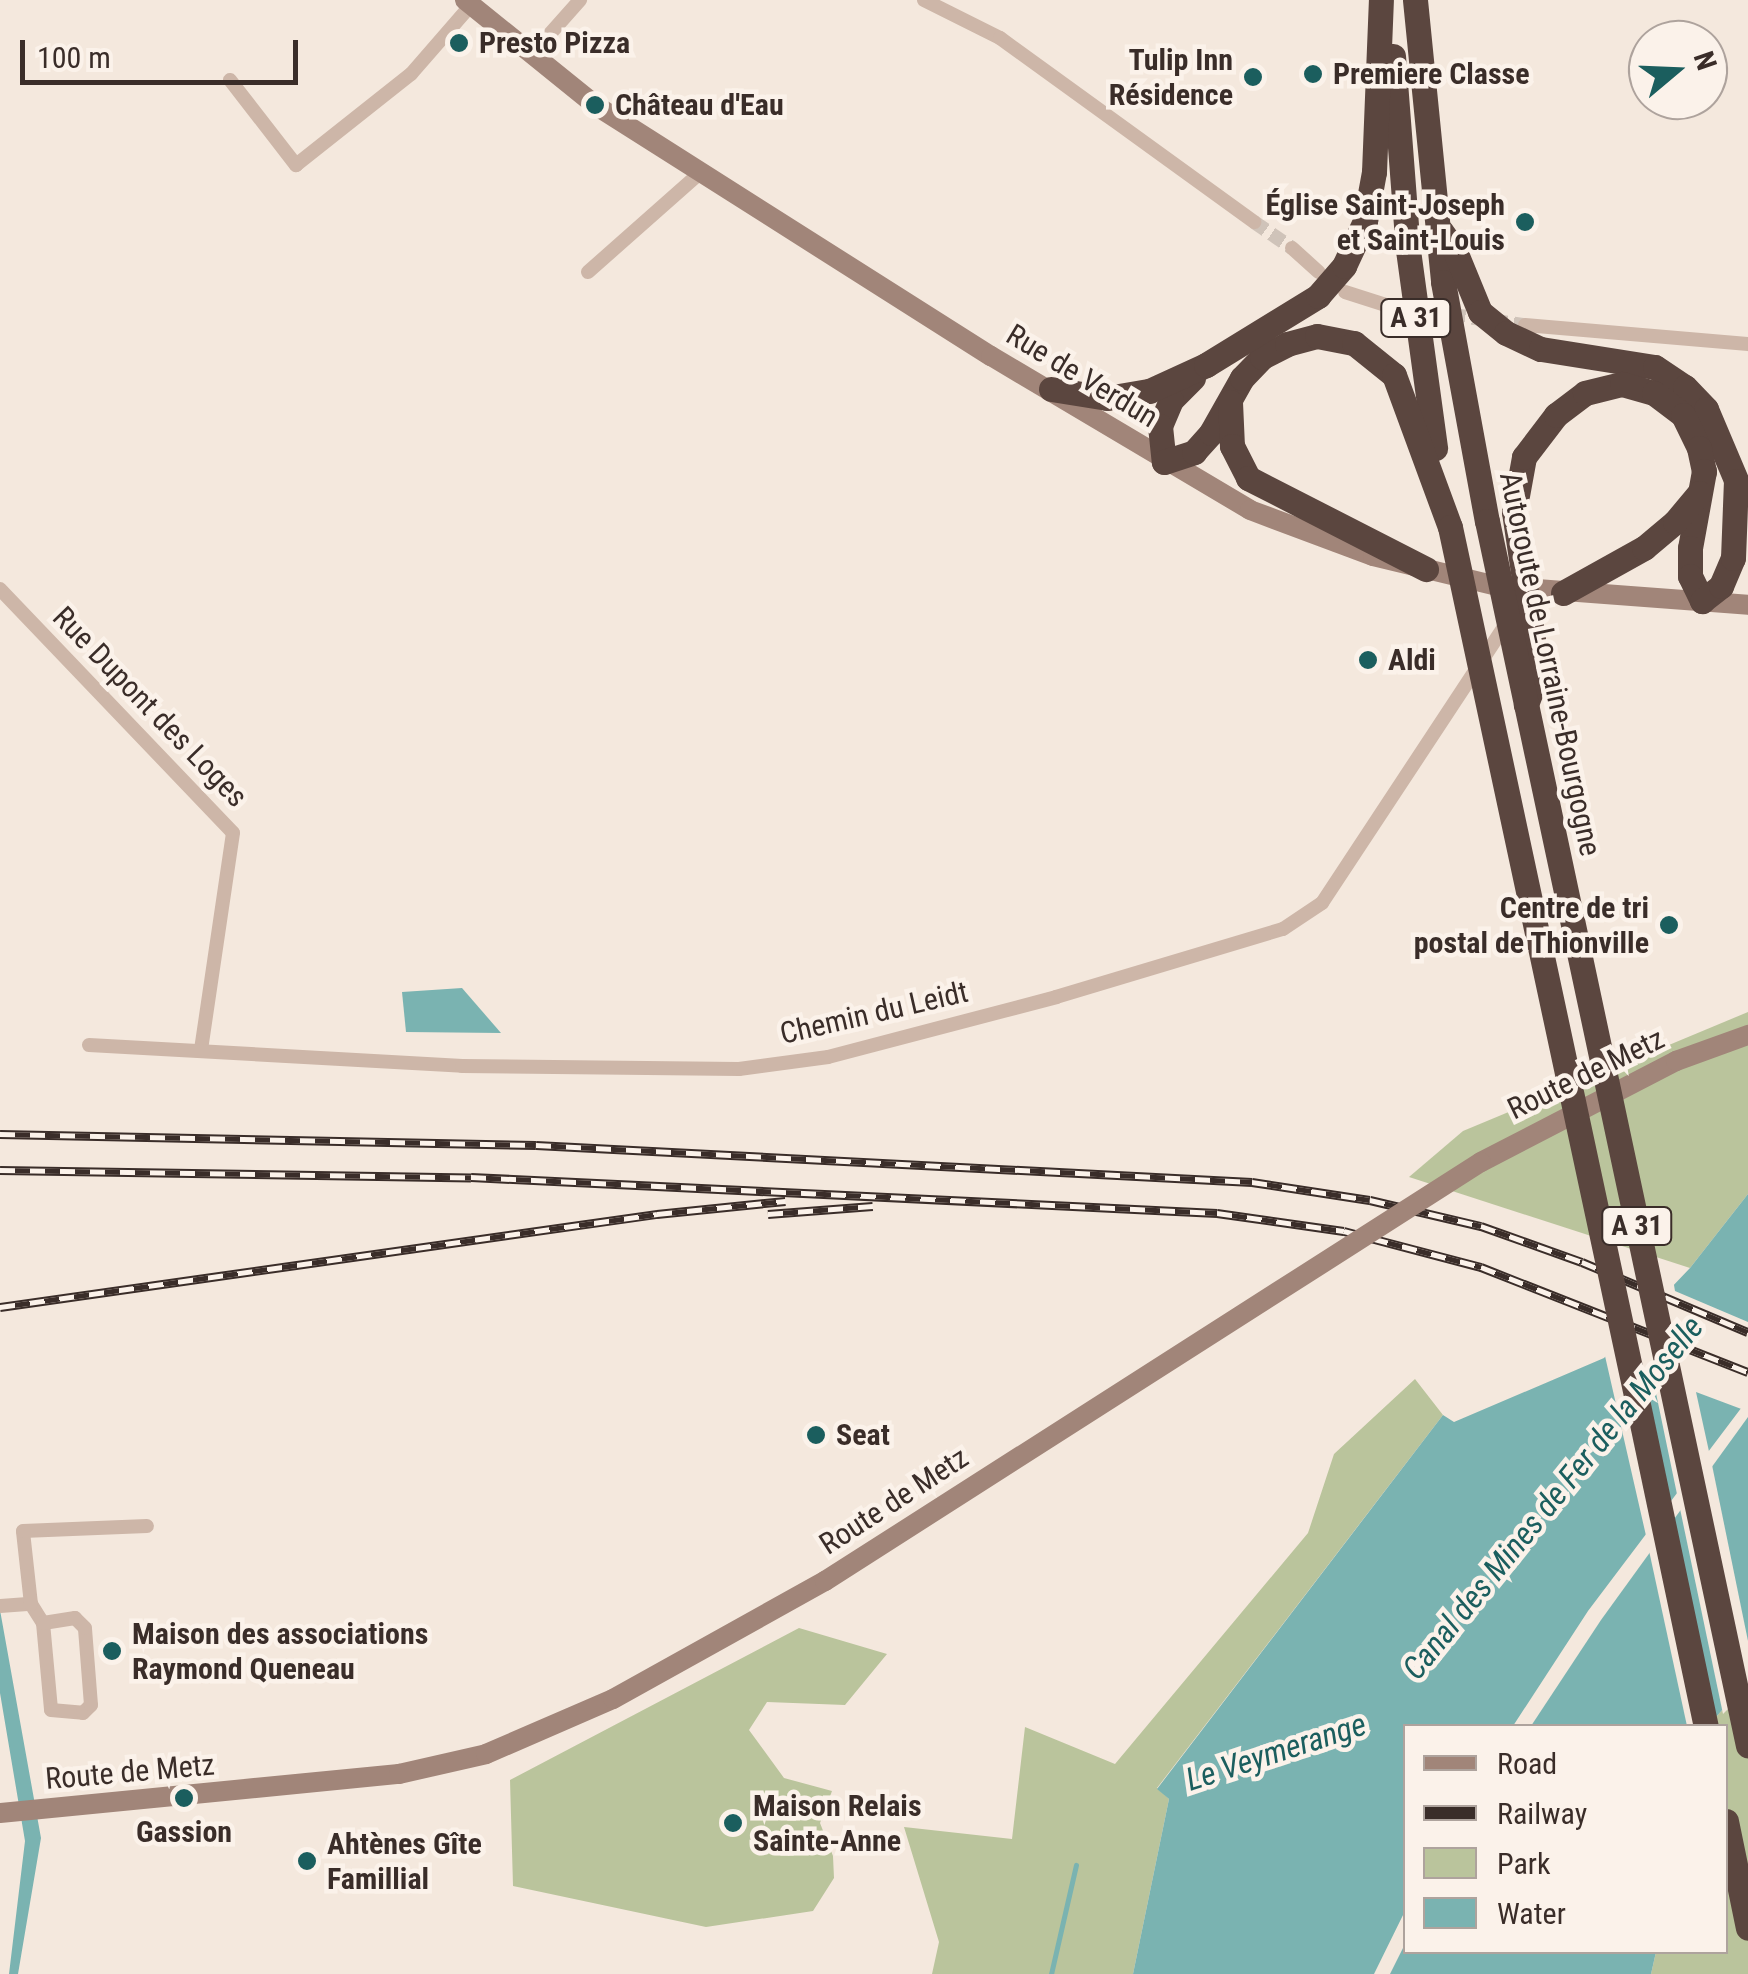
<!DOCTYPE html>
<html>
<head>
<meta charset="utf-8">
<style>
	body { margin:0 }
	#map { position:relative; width:1748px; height:1974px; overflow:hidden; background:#f4e8dd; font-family:"Roboto Condensed",sans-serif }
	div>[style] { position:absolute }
	.green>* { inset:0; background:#bac49c }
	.water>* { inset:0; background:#7ab3b1 }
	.pier>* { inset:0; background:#f4e8dd }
	.stream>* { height:5px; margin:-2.5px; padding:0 2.5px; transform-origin:2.5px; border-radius:2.5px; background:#7ab3b1 }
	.street-tunnel>* { height:14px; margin-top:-7px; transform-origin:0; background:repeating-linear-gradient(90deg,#cfc3b9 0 14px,transparent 0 21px) }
	.street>* { height:14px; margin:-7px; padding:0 7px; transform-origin:7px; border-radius:7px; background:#cdb6a8 }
	.secondary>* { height:20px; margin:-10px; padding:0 10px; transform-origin:10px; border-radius:10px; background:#a18579 }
	.highway>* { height:25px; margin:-12.5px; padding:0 12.5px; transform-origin:12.5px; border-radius:12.5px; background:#5b463f }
	.rail>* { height:9px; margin-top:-4.5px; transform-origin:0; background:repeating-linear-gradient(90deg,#fbf2ea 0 15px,#3a2d29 0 30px); box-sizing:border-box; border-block:2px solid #3a2d29 }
	.secondary-bridge>* { height:20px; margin:-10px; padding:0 10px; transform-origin:10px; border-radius:10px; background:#a18579 }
	.highway-bridge>* { height:25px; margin:-12.5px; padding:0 12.5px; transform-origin:12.5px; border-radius:12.5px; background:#5b463f }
	.dots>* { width:28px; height:28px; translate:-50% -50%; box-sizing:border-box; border:5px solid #fbf2ea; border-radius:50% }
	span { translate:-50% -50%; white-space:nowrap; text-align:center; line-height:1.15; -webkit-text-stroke:9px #fbf2ea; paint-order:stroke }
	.shield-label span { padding:2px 8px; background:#fbf2ea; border:2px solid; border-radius:8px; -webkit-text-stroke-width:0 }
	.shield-label { font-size:28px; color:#3a2d29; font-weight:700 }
	.poi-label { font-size:30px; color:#3a2d29; font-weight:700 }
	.left { translate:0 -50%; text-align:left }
	.right { translate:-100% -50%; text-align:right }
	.street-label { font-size:30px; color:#3a2d29 }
	.water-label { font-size:32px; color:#1b5e5e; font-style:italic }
	.legend { position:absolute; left:1403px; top:1724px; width:325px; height:230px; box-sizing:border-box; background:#fbf2ea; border:2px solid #aea39d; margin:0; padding:12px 18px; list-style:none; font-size:30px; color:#3a2d29 }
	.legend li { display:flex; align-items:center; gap:20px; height:50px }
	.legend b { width:50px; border:2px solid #aea39d }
	.north { position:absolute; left:1628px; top:20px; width:100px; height:100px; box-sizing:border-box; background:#fbf2ea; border:2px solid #aea39d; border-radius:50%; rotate:71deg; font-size:28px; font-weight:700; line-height:40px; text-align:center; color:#3a2d29 }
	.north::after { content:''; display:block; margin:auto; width:35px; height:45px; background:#1b5e5e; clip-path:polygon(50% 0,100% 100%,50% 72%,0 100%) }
	.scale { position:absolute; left:20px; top:40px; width:278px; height:45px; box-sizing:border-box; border:5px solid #3a2d29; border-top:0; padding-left:12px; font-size:30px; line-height:35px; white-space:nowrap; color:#3a2d29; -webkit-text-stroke:8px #fbf2ea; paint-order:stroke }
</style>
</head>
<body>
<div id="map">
	<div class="green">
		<i style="clip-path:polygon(1748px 1012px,1748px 1194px,1690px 1268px,1409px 1177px,1463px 1131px)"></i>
		<i style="clip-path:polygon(1415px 1379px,1443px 1415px,1157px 1788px,1169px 1799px,1133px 1974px,932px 1974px,939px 1942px,904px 1827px,1012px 1839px,1025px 1727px,1115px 1764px,1308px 1533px,1334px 1454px)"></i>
		<i style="clip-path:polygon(799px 1628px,887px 1654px,845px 1705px,767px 1702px,749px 1730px,784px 1778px,832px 1791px,820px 1823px,833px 1856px,834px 1878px,813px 1911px,706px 1927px,513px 1886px,510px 1780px)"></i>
		<i style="clip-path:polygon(1748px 1681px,1748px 1974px,1651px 1974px,1656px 1952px,1726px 1952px,1726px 1726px,1708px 1726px)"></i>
	</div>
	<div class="water">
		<i style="clip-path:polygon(462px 988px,501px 1033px,406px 1032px,402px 992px)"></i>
		<i style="clip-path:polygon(1748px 1194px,1748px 1399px,1588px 1611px,1513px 1726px,1406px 1726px,1405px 1911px,1374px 1974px,1133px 1974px,1169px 1799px,1157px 1789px,1443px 1415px,1454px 1422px,1604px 1358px,1690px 1268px)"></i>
		<i style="clip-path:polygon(1748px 1417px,1748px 1681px,1708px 1726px,1531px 1726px,1601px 1620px)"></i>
		<i style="clip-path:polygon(0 1610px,41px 1838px,18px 1974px,9px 1974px,25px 1841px,0 1693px)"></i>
		<i style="clip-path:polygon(1405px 1944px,1406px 1952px,1656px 1952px,1651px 1974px,1390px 1974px)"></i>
	</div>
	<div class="pier">
		<i style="clip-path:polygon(1673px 1279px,1675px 1291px,1748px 1322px,1748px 1407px,1744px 1410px,1696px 1392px,1710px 1456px,1678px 1499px,1652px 1374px,1643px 1371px,1672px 1507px,1647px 1540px,1605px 1356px,1607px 1348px)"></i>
		<i style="clip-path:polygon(1711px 1460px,1748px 1641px,1748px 1689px,1723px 1714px,1679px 1504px)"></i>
		<i style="clip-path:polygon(1673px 1512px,1713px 1726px,1687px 1726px,1648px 1546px)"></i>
	</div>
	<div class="stream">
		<i style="left:1051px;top:1974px;width:112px;rotate:-77.1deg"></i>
	</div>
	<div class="street-tunnel">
		<i style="left:1254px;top:222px;width:46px;rotate:34.4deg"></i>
		<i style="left:1389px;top:306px;width:137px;rotate:8deg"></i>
	</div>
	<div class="street">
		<i style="left:924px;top:0;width:85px;rotate:26.6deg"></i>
		<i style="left:1000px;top:38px;width:314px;rotate:35.9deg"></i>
		<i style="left:533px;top:53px;width:71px;rotate:-48.4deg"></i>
		<i style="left:230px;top:80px;width:108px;rotate:52.2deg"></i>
		<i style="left:296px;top:165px;width:147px;rotate:-38.4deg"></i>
		<i style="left:411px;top:74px;width:91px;rotate:-49deg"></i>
		<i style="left:1292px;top:248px;width:36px;rotate:42deg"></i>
		<i style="left:588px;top:272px;width:149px;rotate:-41.5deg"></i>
		<i style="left:1345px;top:292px;width:46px;rotate:17.7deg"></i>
		<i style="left:1525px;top:325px;width:224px;rotate:4.9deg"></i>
		<i style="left:0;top:589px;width:337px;rotate:46.3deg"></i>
		<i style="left:233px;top:833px;width:220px;rotate:98.4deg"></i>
		<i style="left:89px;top:1045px;width:374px;rotate:3.2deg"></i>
		<i style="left:462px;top:1066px;width:277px;rotate:0.6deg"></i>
		<i style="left:739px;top:1069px;width:90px;rotate:-7.7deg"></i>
		<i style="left:828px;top:1057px;width:236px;rotate:-14.7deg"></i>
		<i style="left:1056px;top:997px;width:237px;rotate:-16.7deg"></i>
		<i style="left:1283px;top:929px;width:47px;rotate:-33.7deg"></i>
		<i style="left:1322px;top:903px;width:334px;rotate:-56.6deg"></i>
		<i style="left:31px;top:1604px;width:22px;rotate:58deg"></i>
		<i style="left:43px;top:1623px;width:87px;rotate:84.7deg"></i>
		<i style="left:51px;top:1710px;width:32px;rotate:5deg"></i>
		<i style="left:83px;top:1713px;width:11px;rotate:-45deg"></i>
		<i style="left:91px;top:1705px;width:77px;rotate:-94.5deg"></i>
		<i style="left:85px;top:1628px;width:14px;rotate:-135deg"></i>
		<i style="left:75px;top:1618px;width:32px;rotate:171deg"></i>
		<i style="left:0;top:1606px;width:31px;rotate:-4deg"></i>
		<i style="left:31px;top:1604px;width:73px;rotate:-96.3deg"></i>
		<i style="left:23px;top:1531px;width:124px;rotate:-2.3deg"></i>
	</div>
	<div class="secondary">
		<i style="left:465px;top:0;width:167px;rotate:38.9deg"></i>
		<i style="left:595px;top:105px;width:469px;rotate:32.4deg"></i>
		<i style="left:991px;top:356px;width:301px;rotate:30.7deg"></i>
		<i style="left:1250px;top:510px;width:131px;rotate:20.5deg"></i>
		<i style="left:1373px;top:556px;width:128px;rotate:13.6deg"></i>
		<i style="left:1497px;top:586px;width:252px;rotate:4.3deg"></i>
		<i style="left:1481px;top:1162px;width:220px;rotate:-27.4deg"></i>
		<i style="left:1676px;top:1061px;width:77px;rotate:-19.9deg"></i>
		<i style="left:0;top:1813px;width:401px;rotate:-5.6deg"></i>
		<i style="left:399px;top:1774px;width:89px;rotate:-12.9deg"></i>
		<i style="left:486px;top:1754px;width:138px;rotate:-23.4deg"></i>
		<i style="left:613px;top:1699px;width:243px;rotate:-29.1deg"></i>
	</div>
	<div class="highway">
		<i style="left:1415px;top:0;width:283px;rotate:84.3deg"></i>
		<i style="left:1443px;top:282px;width:243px;rotate:79.6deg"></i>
		<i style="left:1393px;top:56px;width:195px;rotate:85.6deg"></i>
		<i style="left:1408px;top:250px;width:200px;rotate:82.2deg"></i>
		<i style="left:1441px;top:231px;width:24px;rotate:55deg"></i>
		<i style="left:1455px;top:251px;width:66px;rotate:67.7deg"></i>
		<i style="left:1480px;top:312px;width:33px;rotate:39deg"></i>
		<i style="left:1506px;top:333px;width:38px;rotate:25deg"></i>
		<i style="left:1541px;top:349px;width:115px;rotate:9deg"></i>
		<i style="left:1655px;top:367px;width:36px;rotate:34deg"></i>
		<i style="left:1685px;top:387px;width:30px;rotate:46deg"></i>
		<i style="left:1706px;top:409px;width:90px;rotate:67.1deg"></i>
		<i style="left:1193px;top:378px;width:31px;rotate:135deg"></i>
		<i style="left:1171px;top:400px;width:28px;rotate:113deg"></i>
		<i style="left:1160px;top:426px;width:36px;rotate:84deg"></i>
		<i style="left:1164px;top:462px;width:32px;rotate:-18deg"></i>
		<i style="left:1194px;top:452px;width:25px;rotate:-48deg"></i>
		<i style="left:1211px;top:433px;width:63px;rotate:-60.6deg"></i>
		<i style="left:1242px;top:378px;width:29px;rotate:-46deg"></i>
		<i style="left:1262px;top:357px;width:28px;rotate:-27deg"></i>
		<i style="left:1287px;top:344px;width:31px;rotate:-15deg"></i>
		<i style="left:1317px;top:336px;width:38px;rotate:11deg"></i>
		<i style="left:1354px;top:343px;width:51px;rotate:38.7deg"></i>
		<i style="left:1394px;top:375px;width:162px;rotate:69.8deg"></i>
		<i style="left:1051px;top:389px;width:57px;rotate:9.1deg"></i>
		<i style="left:1107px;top:398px;width:43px;rotate:-9.5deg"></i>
		<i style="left:1149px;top:391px;width:63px;rotate:-24.5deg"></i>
		<i style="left:1206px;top:365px;width:132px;rotate:-31.6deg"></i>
		<i style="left:1318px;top:296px;width:40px;rotate:-49deg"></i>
		<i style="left:1344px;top:266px;width:50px;rotate:-65deg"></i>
		<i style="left:1365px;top:221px;width:50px;rotate:-79.6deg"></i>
		<i style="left:1374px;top:172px;width:172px;rotate:-87.7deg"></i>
		<i style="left:1230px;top:402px;width:44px;rotate:87.4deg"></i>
		<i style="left:1232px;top:446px;width:36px;rotate:63deg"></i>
		<i style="left:1248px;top:478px;width:200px;rotate:27.1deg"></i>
		<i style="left:1514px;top:512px;width:56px;rotate:-79.7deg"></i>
		<i style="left:1524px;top:457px;width:53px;rotate:-52.7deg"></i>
		<i style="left:1556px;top:415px;width:36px;rotate:-37deg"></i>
		<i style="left:1585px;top:393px;width:38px;rotate:-14deg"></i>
		<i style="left:1622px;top:384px;width:33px;rotate:16deg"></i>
		<i style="left:1654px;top:393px;width:36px;rotate:37deg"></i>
		<i style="left:1683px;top:415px;width:37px;rotate:64deg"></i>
		<i style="left:1699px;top:448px;width:24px;rotate:78deg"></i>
		<i style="left:1704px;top:471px;width:78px;rotate:100.3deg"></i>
		<i style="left:1690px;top:548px;width:28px;rotate:90deg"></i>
		<i style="left:1690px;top:576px;width:28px;rotate:64deg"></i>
		<i style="left:1702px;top:601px;width:24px;rotate:-38deg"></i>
		<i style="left:1721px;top:586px;width:30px;rotate:-67deg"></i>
		<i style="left:1733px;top:558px;width:77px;rotate:-87.8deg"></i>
		<i style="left:1563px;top:593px;width:93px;rotate:-29.1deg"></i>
		<i style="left:1644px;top:548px;width:40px;rotate:-40deg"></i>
		<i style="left:1675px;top:522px;width:38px;rotate:-50deg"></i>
		<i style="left:1636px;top:1395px;width:338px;rotate:78.1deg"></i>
		<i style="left:1726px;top:1821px;width:109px;rotate:78.4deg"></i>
	</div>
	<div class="rail">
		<i style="left:0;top:1134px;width:536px;rotate:1.18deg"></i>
		<i style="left:536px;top:1145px;width:717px;rotate:2.96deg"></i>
		<i style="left:1252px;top:1182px;width:119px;rotate:8.7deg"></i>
		<i style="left:1370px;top:1200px;width:114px;rotate:13.2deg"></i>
		<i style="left:1481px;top:1226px;width:107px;rotate:19.6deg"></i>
		<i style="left:1582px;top:1262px;width:180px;rotate:22.9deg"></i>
		<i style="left:0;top:1170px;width:471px;rotate:0.9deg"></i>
		<i style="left:471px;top:1177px;width:747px;rotate:2.76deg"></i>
		<i style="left:1217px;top:1213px;width:128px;rotate:8.1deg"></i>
		<i style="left:1344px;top:1231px;width:142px;rotate:14.7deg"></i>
		<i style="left:1481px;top:1267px;width:287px;rotate:21.5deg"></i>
		<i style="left:768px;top:1214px;width:105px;rotate:-4.4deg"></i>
		<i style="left:0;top:1307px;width:664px;rotate:-8.06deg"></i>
		<i style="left:657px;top:1214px;width:129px;rotate:-5.8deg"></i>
	</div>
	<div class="secondary-bridge">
		<i style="left:825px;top:1581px;width:778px;rotate:-32.57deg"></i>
	</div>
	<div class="highway-bridge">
		<i style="left:1514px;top:512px;width:163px;rotate:81.5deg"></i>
		<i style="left:1538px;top:673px;width:34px;rotate:111deg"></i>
		<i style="left:1487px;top:521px;width:1252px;rotate:77.97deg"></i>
		<i style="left:1450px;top:527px;width:888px;rotate:77.91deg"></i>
	</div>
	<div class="dots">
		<i style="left:459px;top:43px;background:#1b5e5e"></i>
		<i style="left:1313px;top:74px;background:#1b5e5e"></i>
		<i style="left:1253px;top:77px;background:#1b5e5e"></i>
		<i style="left:595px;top:105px;background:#1b5e5e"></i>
		<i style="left:1525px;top:222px;background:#1b5e5e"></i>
		<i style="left:1368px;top:660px;background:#1b5e5e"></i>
		<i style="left:1669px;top:925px;background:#1b5e5e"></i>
		<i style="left:816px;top:1435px;background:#1b5e5e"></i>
		<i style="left:112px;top:1651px;background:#1b5e5e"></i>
		<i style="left:184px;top:1798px;background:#1b5e5e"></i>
		<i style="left:733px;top:1823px;background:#1b5e5e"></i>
		<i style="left:307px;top:1861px;background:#1b5e5e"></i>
	</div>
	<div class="shield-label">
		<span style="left:1416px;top:318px">A 31</span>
		<span style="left:1637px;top:1226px">A 31</span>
	</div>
	<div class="poi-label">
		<span class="left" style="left:479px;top:43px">Presto Pizza</span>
		<span class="right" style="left:1233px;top:77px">Tulip Inn<br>Résidence</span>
		<span class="left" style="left:1333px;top:74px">Premiere Classe</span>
		<span class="left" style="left:615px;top:105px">Château d'Eau</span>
		<span class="right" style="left:1505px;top:222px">Église Saint-Joseph<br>et Saint-Louis</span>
		<span class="left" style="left:1388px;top:660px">Aldi</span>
		<span class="right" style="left:1649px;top:925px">Centre de tri<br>postal de Thionville</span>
		<span class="left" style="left:836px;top:1435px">Seat</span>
		<span class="left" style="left:132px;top:1651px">Maison des associations<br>Raymond Queneau</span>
		<span class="left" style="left:753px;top:1823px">Maison Relais<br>Sainte-Anne</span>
		<span style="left:184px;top:1832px">Gassion</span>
		<span class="left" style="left:327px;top:1861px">Ahtènes Gîte<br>Famillial</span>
	</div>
	<div class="street-label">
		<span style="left:1082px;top:376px;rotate:31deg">Rue de Verdun</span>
		<span style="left:1550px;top:664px;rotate:78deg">Autoroute de Lorraine-Bourgogne</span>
		<span style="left:150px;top:707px;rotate:46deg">Rue Dupont des Loges</span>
		<span style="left:874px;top:1013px;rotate:-13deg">Chemin du Leidt</span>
		<span style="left:1586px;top:1074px;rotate:-26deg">Route de Metz</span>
		<span style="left:894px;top:1501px;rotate:-33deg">Route de Metz</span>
		<span style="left:130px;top:1772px;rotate:-5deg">Route de Metz</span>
	</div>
	<div class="water-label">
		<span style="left:1553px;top:1498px;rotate:-51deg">Canal des Mines de Fer de la Moselle</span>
		<span style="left:1276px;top:1752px;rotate:-18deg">Le Veymerange</span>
	</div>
	<ul class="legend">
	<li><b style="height:12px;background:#a18579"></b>Road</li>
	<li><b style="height:12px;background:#3a2d29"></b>Railway</li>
	<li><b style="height:28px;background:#bac49c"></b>Park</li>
	<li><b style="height:28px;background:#7ab3b1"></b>Water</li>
	</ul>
	<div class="north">N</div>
	<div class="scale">100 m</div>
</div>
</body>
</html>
